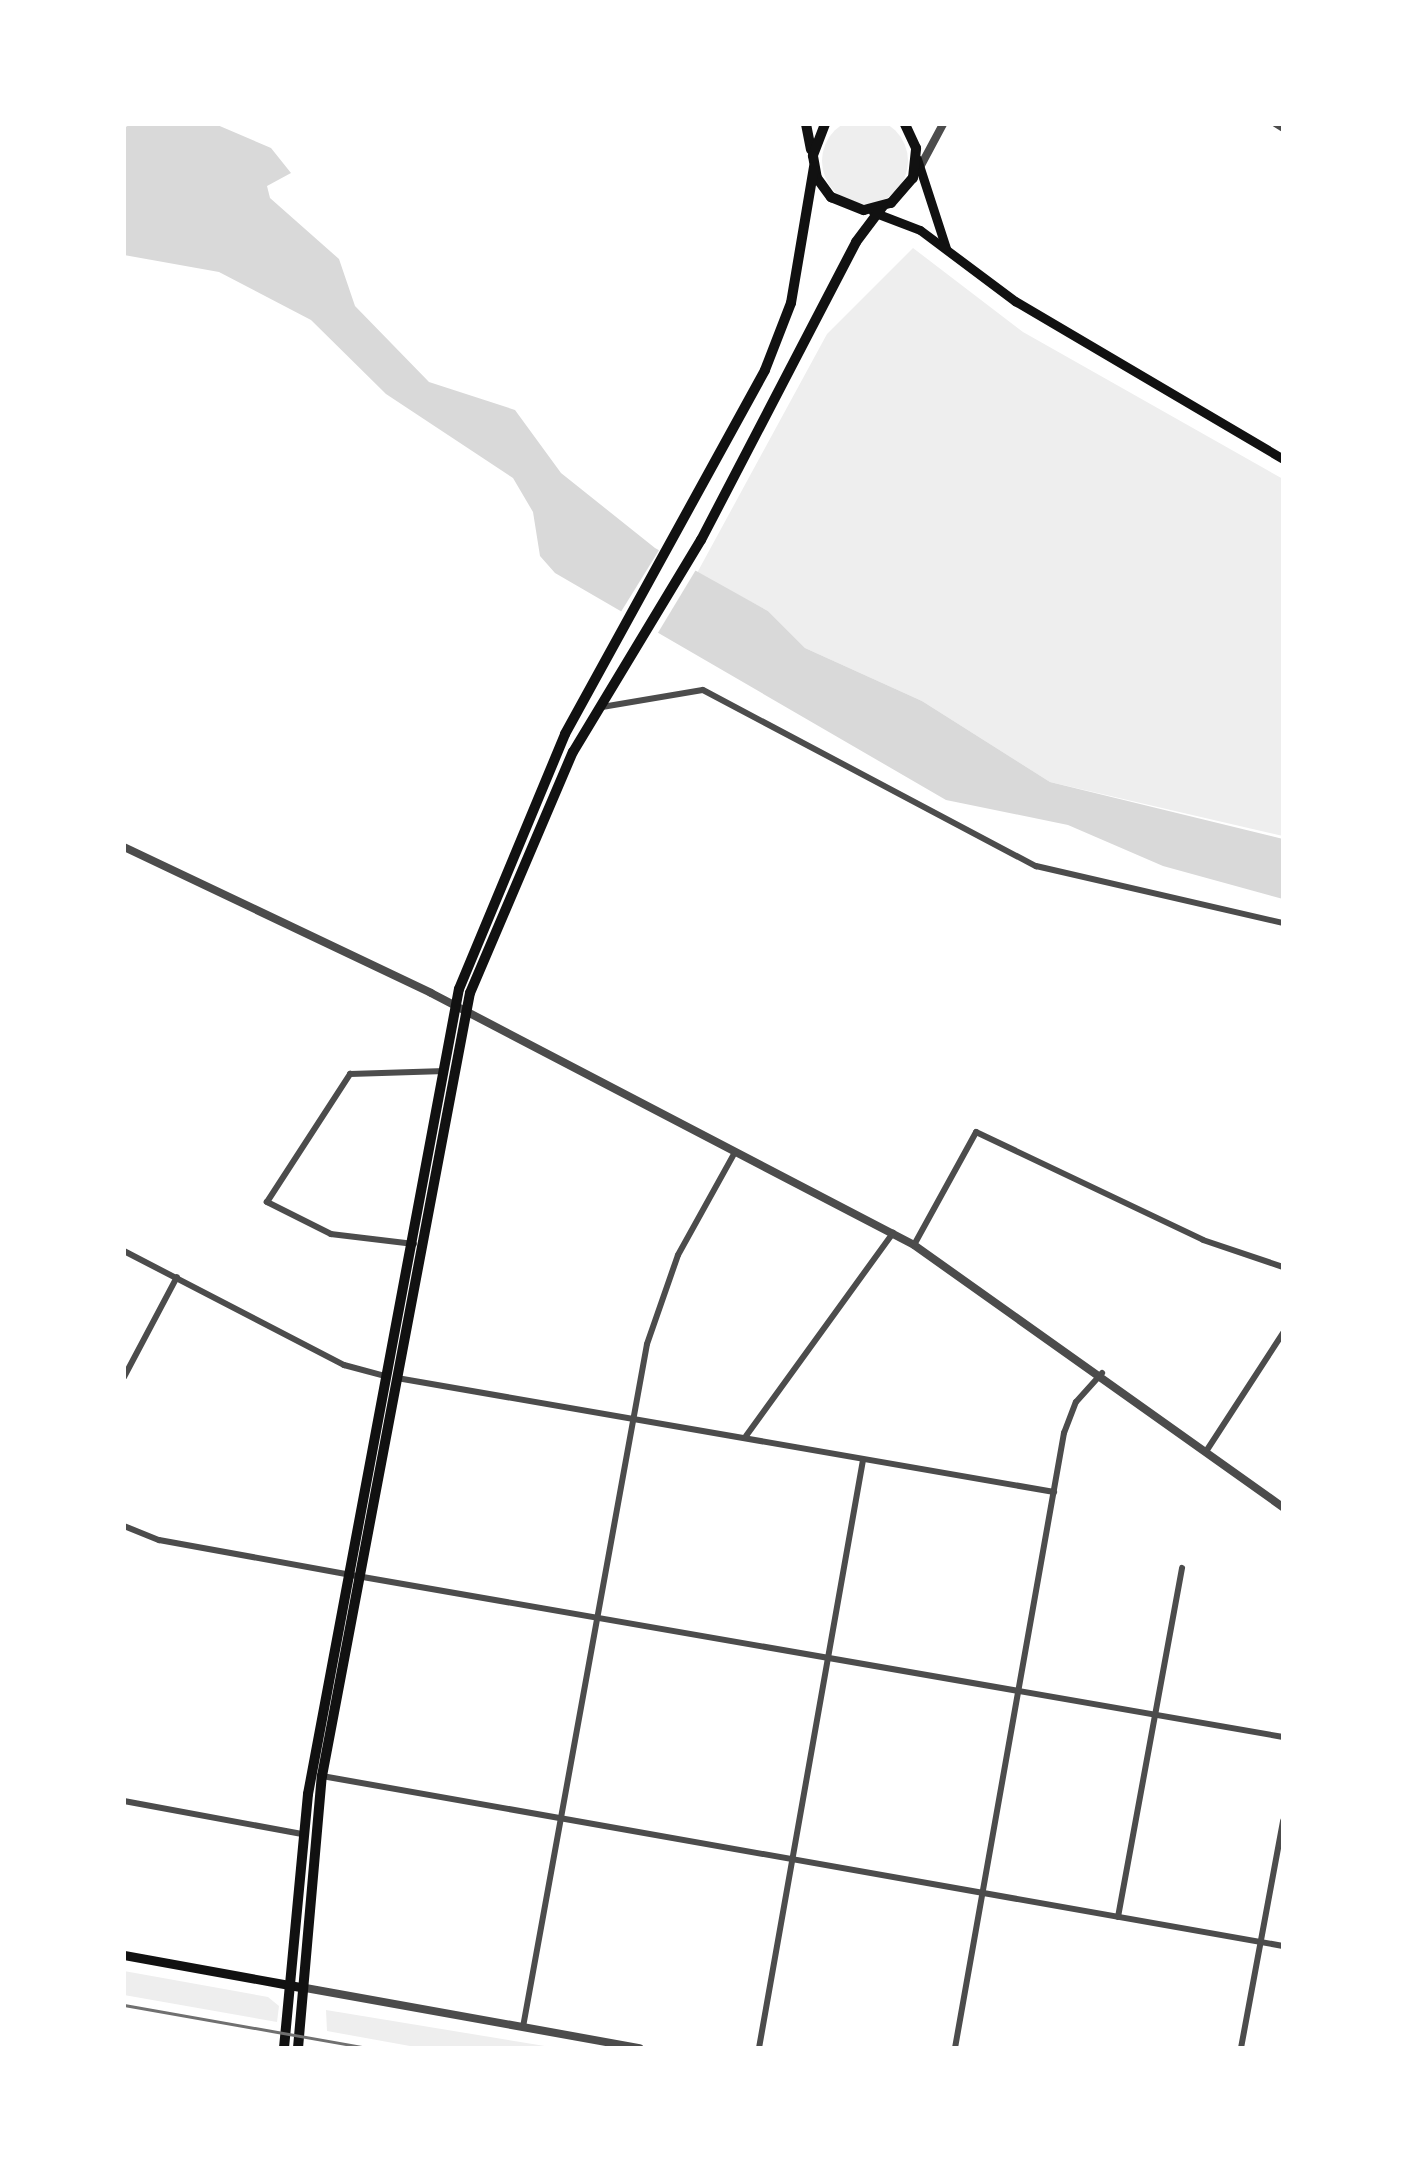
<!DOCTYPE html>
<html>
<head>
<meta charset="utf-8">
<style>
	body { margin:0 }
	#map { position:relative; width:1407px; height:2172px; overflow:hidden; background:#fff; font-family:"Source Sans 3",sans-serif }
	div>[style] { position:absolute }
	.green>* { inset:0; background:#eee }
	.round { border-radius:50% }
	.water>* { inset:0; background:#d9d9d9 }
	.pier>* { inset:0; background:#fff }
	.minor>* { height:6px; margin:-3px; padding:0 3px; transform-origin:3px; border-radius:3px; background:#4c4c4c }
	.tertiary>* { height:8px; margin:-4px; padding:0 4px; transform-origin:4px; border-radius:4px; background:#4c4c4c }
	.secondary>* { height:9px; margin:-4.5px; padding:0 4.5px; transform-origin:4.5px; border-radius:4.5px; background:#111 }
	.primary>* { height:10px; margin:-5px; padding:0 5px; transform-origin:5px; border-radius:5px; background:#111 }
	.rail>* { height:3px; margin:-1.5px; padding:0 1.5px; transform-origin:1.5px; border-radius:1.5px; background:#707070 }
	span { translate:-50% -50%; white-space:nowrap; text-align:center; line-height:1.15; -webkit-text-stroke:8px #fff; paint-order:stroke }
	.frame { position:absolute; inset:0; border:126px solid #fff; pointer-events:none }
</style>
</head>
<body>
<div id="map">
	<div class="green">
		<i class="round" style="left:822px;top:118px;width:86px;height:86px"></i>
		<i style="clip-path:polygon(913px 248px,1023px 332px,1283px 479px,1283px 836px,1050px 782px,922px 701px,805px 648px,768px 611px,697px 573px,827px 334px)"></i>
		<i style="clip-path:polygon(124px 1971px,268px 1997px,279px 2006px,277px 2022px,124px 1995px)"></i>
		<i style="clip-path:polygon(326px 2010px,557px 2048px,421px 2048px,327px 2031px)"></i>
	</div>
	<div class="water">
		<i style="clip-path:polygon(131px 124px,215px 124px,271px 148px,291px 173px,267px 186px,270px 198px,339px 259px,355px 306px,429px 382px,515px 410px,561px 473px,655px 548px,768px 611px,805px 648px,922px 701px,1050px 782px,1283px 839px,1283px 899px,1163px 866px,1068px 825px,946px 800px,555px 573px,540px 556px,533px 512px,513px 478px,386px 394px,311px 320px,219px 272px,124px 255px,124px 128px)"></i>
	</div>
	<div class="pier">
		<i style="clip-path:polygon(661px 547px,697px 568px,656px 636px,619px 615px)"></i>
	</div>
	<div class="minor">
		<i style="left:1275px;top:124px;width:9px;rotate:32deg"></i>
		<i style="left:602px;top:707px;width:102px;rotate:-9.6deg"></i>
		<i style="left:703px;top:690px;width:377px;rotate:27.9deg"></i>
		<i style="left:1036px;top:866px;width:253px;rotate:13deg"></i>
		<i style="left:414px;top:1244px;width:84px;rotate:-173.1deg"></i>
		<i style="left:331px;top:1234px;width:72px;rotate:-153.4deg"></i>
		<i style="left:267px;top:1202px;width:153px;rotate:-57deg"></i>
		<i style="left:350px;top:1074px;width:95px;rotate:-1.8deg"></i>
		<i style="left:914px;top:1245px;width:129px;rotate:-61.2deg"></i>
		<i style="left:976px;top:1132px;width:251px;rotate:25.4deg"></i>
		<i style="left:1203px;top:1240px;width:84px;rotate:18.6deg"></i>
		<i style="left:124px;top:1251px;width:248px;rotate:27.4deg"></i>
		<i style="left:344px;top:1365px;width:42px;rotate:15deg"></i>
		<i style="left:124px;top:1377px;width:113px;rotate:-62.1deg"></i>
		<i style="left:397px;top:1378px;width:667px;rotate:9.84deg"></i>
		<i style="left:746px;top:1436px;width:251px;rotate:-54.1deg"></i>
		<i style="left:1207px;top:1450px;width:140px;rotate:-57deg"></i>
		<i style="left:124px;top:1526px;width:38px;rotate:22deg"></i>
		<i style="left:159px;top:1540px;width:201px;rotate:10.3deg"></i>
		<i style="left:357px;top:1576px;width:940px;rotate:9.86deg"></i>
		<i style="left:322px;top:1776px;width:976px;rotate:10.03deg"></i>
		<i style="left:124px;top:1801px;width:181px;rotate:10.5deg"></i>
		<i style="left:1118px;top:1917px;width:355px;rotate:-79.6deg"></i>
		<i style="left:523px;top:2027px;width:694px;rotate:-79.71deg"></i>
		<i style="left:647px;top:1344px;width:94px;rotate:-70.8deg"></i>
		<i style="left:678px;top:1255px;width:115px;rotate:-61deg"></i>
		<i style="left:759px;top:2048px;width:597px;rotate:-79.97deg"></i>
		<i style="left:955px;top:2048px;width:625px;rotate:-79.95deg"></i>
		<i style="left:1064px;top:1433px;width:33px;rotate:-69deg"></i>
		<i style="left:1076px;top:1402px;width:39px;rotate:-48deg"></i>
		<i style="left:1241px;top:2048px;width:231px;rotate:-79.5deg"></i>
	</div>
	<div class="tertiary">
		<i style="left:919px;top:169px;width:51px;rotate:-61.9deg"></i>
		<i style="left:124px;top:847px;width:340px;rotate:25.4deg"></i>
		<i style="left:431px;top:993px;width:545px;rotate:27.55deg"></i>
		<i style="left:914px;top:1245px;width:453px;rotate:35.4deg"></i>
		<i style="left:300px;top:1987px;width:345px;rotate:10.2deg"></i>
	</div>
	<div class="secondary">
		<i style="left:917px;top:159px;width:94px;rotate:72deg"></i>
		<i style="left:873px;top:212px;width:50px;rotate:21deg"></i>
		<i style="left:920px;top:230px;width:119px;rotate:36.8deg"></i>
		<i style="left:1015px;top:301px;width:311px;rotate:30.5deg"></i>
		<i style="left:124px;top:1955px;width:179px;rotate:10.3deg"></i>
	</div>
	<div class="primary">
		<i style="left:806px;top:124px;width:26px;rotate:79deg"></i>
		<i style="left:825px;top:124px;width:34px;rotate:111deg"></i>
		<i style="left:813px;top:156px;width:22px;rotate:80deg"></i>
		<i style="left:817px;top:178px;width:24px;rotate:54deg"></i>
		<i style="left:831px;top:197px;width:35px;rotate:22deg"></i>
		<i style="left:864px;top:210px;width:28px;rotate:-15deg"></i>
		<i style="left:891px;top:203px;width:33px;rotate:-49deg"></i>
		<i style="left:913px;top:178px;width:30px;rotate:-84deg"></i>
		<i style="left:916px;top:148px;width:26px;rotate:-115deg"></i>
		<i style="left:284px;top:2048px;width:255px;rotate:-84.6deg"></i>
		<i style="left:308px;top:1794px;width:819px;rotate:-79.38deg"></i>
		<i style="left:459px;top:989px;width:276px;rotate:-67.4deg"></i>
		<i style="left:565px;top:734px;width:415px;rotate:-61.2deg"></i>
		<i style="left:765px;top:370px;width:72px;rotate:-68.8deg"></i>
		<i style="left:791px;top:303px;width:138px;rotate:-80.4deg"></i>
		<i style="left:298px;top:2048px;width:273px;rotate:-85deg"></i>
		<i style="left:322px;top:1776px;width:797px;rotate:-79.3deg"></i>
		<i style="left:470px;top:993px;width:262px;rotate:-66.9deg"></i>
		<i style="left:573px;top:752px;width:248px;rotate:-58.9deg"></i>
		<i style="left:701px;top:540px;width:336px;rotate:-62.5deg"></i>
		<i style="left:856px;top:242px;width:45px;rotate:-53.1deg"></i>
	</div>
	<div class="rail">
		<i style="left:124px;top:2005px;width:247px;rotate:10deg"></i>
	</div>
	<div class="frame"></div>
</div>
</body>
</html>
